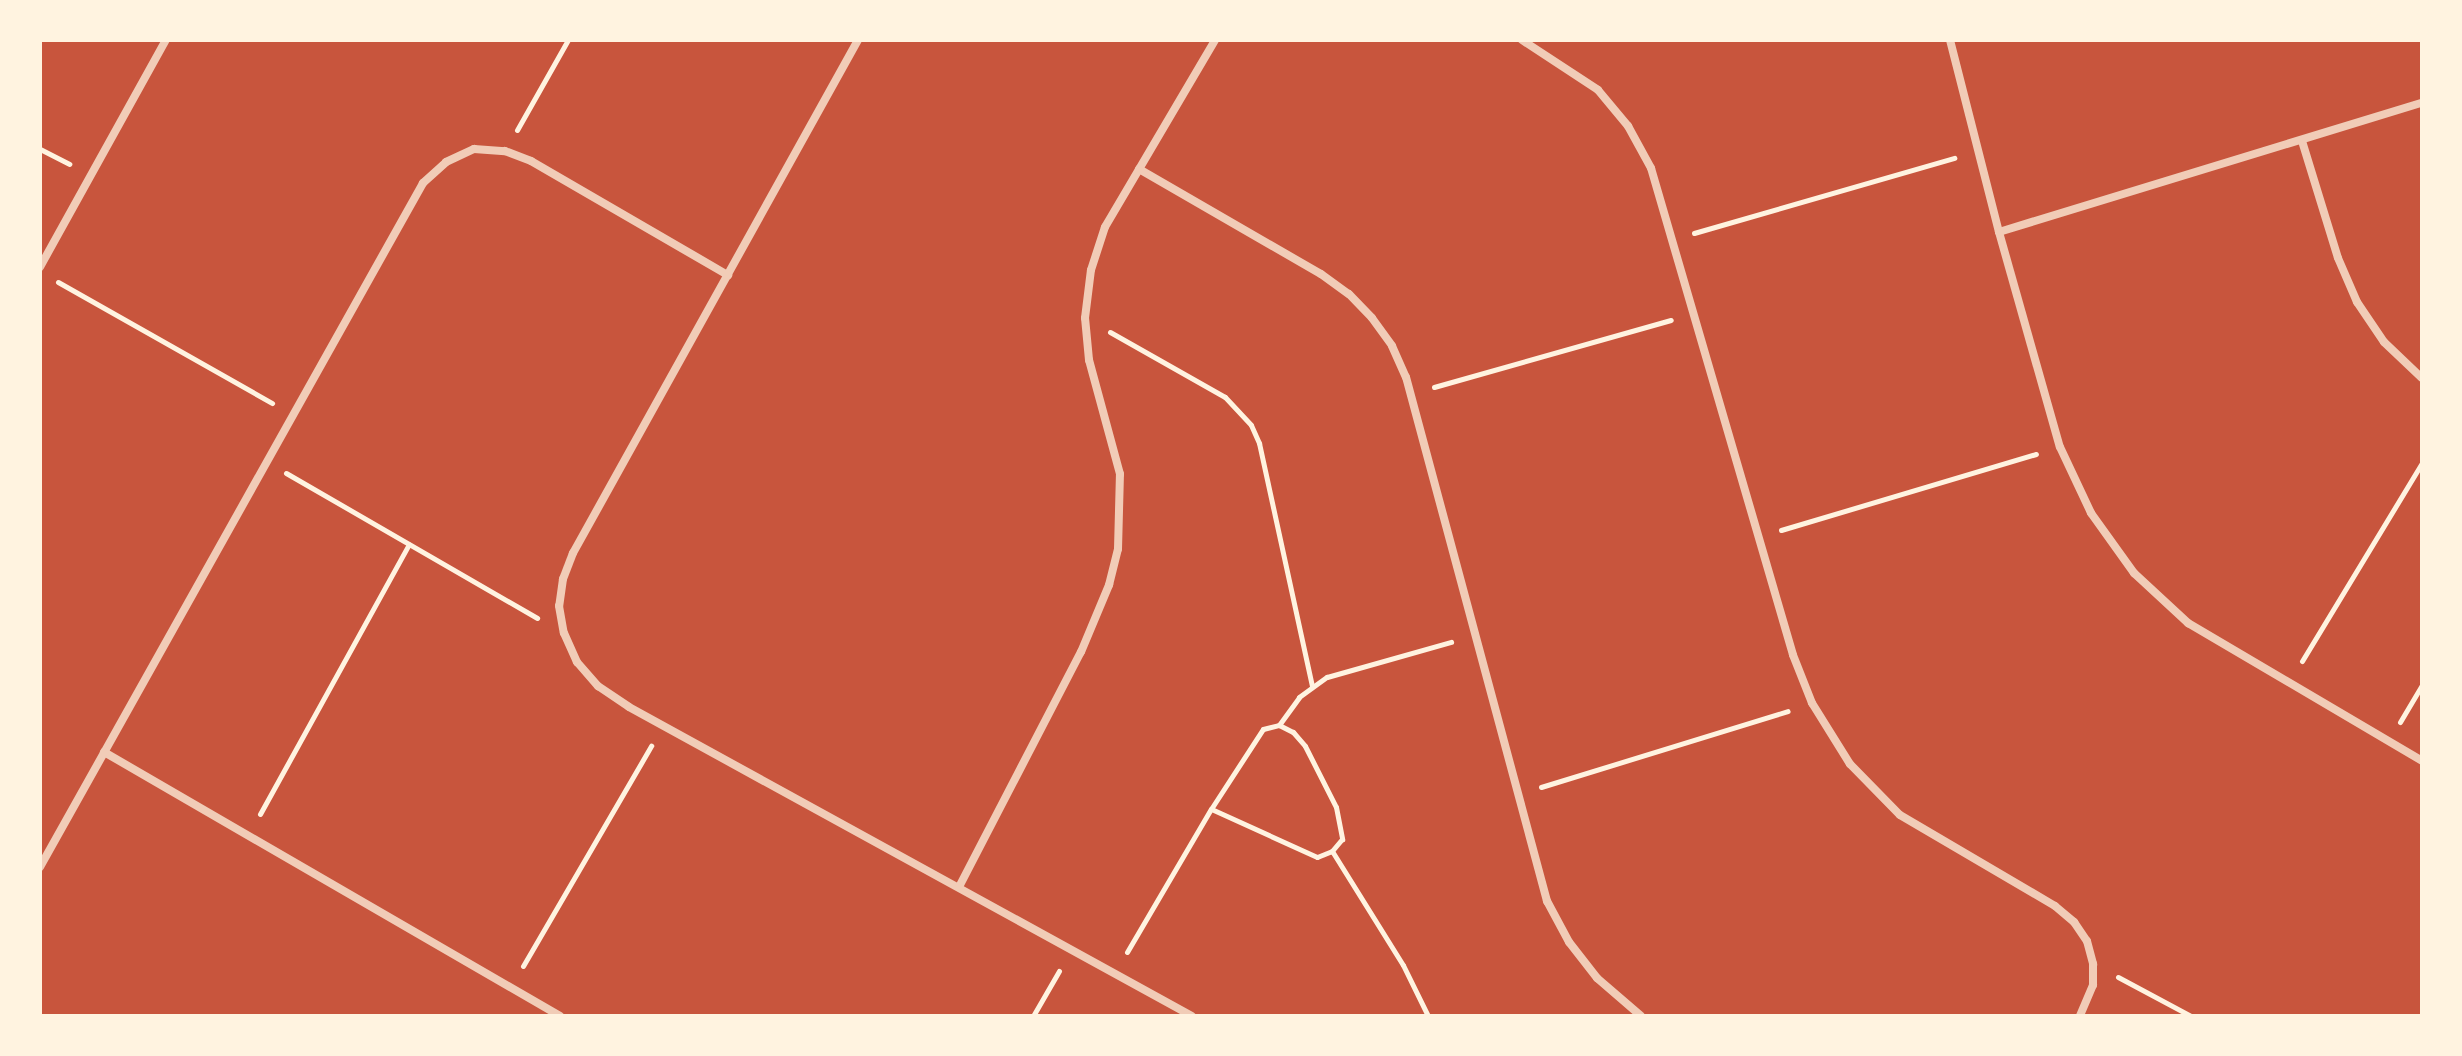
<!DOCTYPE html>
<html>
<head>
<meta charset="utf-8">
<style>
	body { margin:0 }
	#map { position:relative; width:2462px; height:1056px; overflow:hidden; background:#c8553d; font-family:Karla,sans-serif }
	div>[style] { position:absolute }
	.path>* { height:5px; margin:-2.5px; padding:0 2.5px; transform-origin:2.5px; border-radius:2.5px; background:#fff3e0 }
	.minor>* { height:8px; margin:-4px; padding:0 4px; transform-origin:4px; border-radius:4px; background:#f1ccb7 }
	span { translate:-50% -50%; white-space:nowrap; text-align:center; line-height:1.15; -webkit-text-stroke:7px #fff3e0; paint-order:stroke }
	.frame { position:absolute; inset:0; border:42px solid #fff3e0; pointer-events:none }
</style>
</head>
<body>
<div id="map">
	<div class="path">
		<i style="left:517px;top:130px;width:103px;rotate:-60.5deg"></i>
		<i style="left:40px;top:149px;width:33px;rotate:27deg"></i>
		<i style="left:1694px;top:233px;width:271px;rotate:-16.1deg"></i>
		<i style="left:58px;top:282px;width:246px;rotate:29.5deg"></i>
		<i style="left:1110px;top:332px;width:132px;rotate:29.5deg"></i>
		<i style="left:1225px;top:397px;width:38px;rotate:47deg"></i>
		<i style="left:1251px;top:425px;width:20px;rotate:66deg"></i>
		<i style="left:1259px;top:443px;width:249px;rotate:77.7deg"></i>
		<i style="left:1434px;top:387px;width:246px;rotate:-15.8deg"></i>
		<i style="left:286px;top:473px;width:290px;rotate:30deg"></i>
		<i style="left:1781px;top:530px;width:266px;rotate:-16.6deg"></i>
		<i style="left:2302px;top:661px;width:232px;rotate:-58.8deg"></i>
		<i style="left:2400px;top:722px;width:43px;rotate:-59.3deg"></i>
		<i style="left:1279px;top:725px;width:34px;rotate:-54deg"></i>
		<i style="left:1299px;top:697px;width:34px;rotate:-36deg"></i>
		<i style="left:1327px;top:677px;width:129px;rotate:-15.8deg"></i>
		<i style="left:1541px;top:787px;width:258px;rotate:-17.1deg"></i>
		<i style="left:260px;top:814px;width:308px;rotate:-61.1deg"></i>
		<i style="left:1332px;top:851px;width:134px;rotate:58.1deg"></i>
		<i style="left:1403px;top:965px;width:57px;rotate:63.9deg"></i>
		<i style="left:1127px;top:952px;width:166px;rotate:-59.6deg"></i>
		<i style="left:1211px;top:809px;width:95px;rotate:-57deg"></i>
		<i style="left:1263px;top:729px;width:16px;rotate:-14deg"></i>
		<i style="left:1279px;top:725px;width:16px;rotate:27deg"></i>
		<i style="left:1293px;top:732px;width:18px;rotate:49deg"></i>
		<i style="left:1305px;top:746px;width:68px;rotate:63.1deg"></i>
		<i style="left:1336px;top:807px;width:33px;rotate:79deg"></i>
		<i style="left:1342px;top:839px;width:16px;rotate:130deg"></i>
		<i style="left:1332px;top:851px;width:16px;rotate:158deg"></i>
		<i style="left:1317px;top:857px;width:116px;rotate:-155.6deg"></i>
		<i style="left:523px;top:966px;width:255px;rotate:-59.8deg"></i>
		<i style="left:2118px;top:977px;width:83px;rotate:28.1deg"></i>
		<i style="left:1033px;top:1016px;width:52px;rotate:-60deg"></i>
	</div>
	<div class="minor">
		<i style="left:858px;top:40px;width:587px;rotate:119.05deg"></i>
		<i style="left:573px;top:553px;width:28px;rotate:111deg"></i>
		<i style="left:563px;top:579px;width:27px;rotate:98deg"></i>
		<i style="left:559px;top:606px;width:27px;rotate:80deg"></i>
		<i style="left:564px;top:633px;width:32px;rotate:66deg"></i>
		<i style="left:577px;top:662px;width:32px;rotate:49deg"></i>
		<i style="left:598px;top:686px;width:37px;rotate:34deg"></i>
		<i style="left:629px;top:707px;width:642px;rotate:28.76deg"></i>
		<i style="left:1522px;top:40px;width:91px;rotate:33.3deg"></i>
		<i style="left:1598px;top:90px;width:47px;rotate:50.2deg"></i>
		<i style="left:1628px;top:126px;width:48px;rotate:61.3deg"></i>
		<i style="left:1651px;top:168px;width:507px;rotate:73.74deg"></i>
		<i style="left:1793px;top:655px;width:52px;rotate:68.4deg"></i>
		<i style="left:1812px;top:703px;width:72px;rotate:58.1deg"></i>
		<i style="left:1850px;top:764px;width:71px;rotate:45.6deg"></i>
		<i style="left:1900px;top:815px;width:180px;rotate:30.4deg"></i>
		<i style="left:2055px;top:906px;width:25px;rotate:40deg"></i>
		<i style="left:2074px;top:922px;width:23px;rotate:56deg"></i>
		<i style="left:2087px;top:941px;width:24px;rotate:75deg"></i>
		<i style="left:2093px;top:964px;width:21px;rotate:90deg"></i>
		<i style="left:2093px;top:985px;width:34px;rotate:113deg"></i>
		<i style="left:1950px;top:40px;width:198px;rotate:75.7deg"></i>
		<i style="left:1999px;top:232px;width:223px;rotate:74.2deg"></i>
		<i style="left:2060px;top:447px;width:73px;rotate:64.8deg"></i>
		<i style="left:2091px;top:513px;width:74px;rotate:54.4deg"></i>
		<i style="left:2134px;top:573px;width:74px;rotate:42.8deg"></i>
		<i style="left:2188px;top:623px;width:272px;rotate:30.5deg"></i>
		<i style="left:2302px;top:141px;width:122px;rotate:72.9deg"></i>
		<i style="left:2338px;top:258px;width:48px;rotate:66.6deg"></i>
		<i style="left:2357px;top:302px;width:48px;rotate:56deg"></i>
		<i style="left:2384px;top:342px;width:52px;rotate:43.5deg"></i>
		<i style="left:1139px;top:169px;width:210px;rotate:30deg"></i>
		<i style="left:1321px;top:274px;width:34px;rotate:36deg"></i>
		<i style="left:1349px;top:294px;width:33px;rotate:46deg"></i>
		<i style="left:1372px;top:318px;width:34px;rotate:54deg"></i>
		<i style="left:1392px;top:346px;width:34px;rotate:66deg"></i>
		<i style="left:1406px;top:377px;width:543px;rotate:74.94deg"></i>
		<i style="left:1547px;top:901px;width:47px;rotate:61.8deg"></i>
		<i style="left:1569px;top:942px;width:46px;rotate:52.1deg"></i>
		<i style="left:1597px;top:978px;width:58px;rotate:40.8deg"></i>
		<i style="left:1999px;top:232px;width:442px;rotate:-17deg"></i>
		<i style="left:40px;top:267px;width:260px;rotate:-61deg"></i>
		<i style="left:104px;top:752px;width:527px;rotate:30.07deg"></i>
		<i style="left:40px;top:867px;width:784px;rotate:-60.75deg"></i>
		<i style="left:423px;top:183px;width:31px;rotate:-42deg"></i>
		<i style="left:446px;top:162px;width:31px;rotate:-25deg"></i>
		<i style="left:474px;top:149px;width:31px;rotate:4deg"></i>
		<i style="left:505px;top:151px;width:28px;rotate:21deg"></i>
		<i style="left:531px;top:161px;width:228px;rotate:30.1deg"></i>
		<i style="left:959px;top:887px;width:265px;rotate:-62.6deg"></i>
		<i style="left:1081px;top:652px;width:73px;rotate:-67.3deg"></i>
		<i style="left:1109px;top:585px;width:37px;rotate:-76deg"></i>
		<i style="left:1118px;top:549px;width:75px;rotate:-88.5deg"></i>
		<i style="left:1120px;top:474px;width:118px;rotate:-105.2deg"></i>
		<i style="left:1089px;top:360px;width:42px;rotate:-95.4deg"></i>
		<i style="left:1085px;top:318px;width:48px;rotate:-82.9deg"></i>
		<i style="left:1091px;top:270px;width:45px;rotate:-72deg"></i>
		<i style="left:1105px;top:227px;width:217px;rotate:-59.5deg"></i>
	</div>
	<div class="frame"></div>
</div>
</body>
</html>
